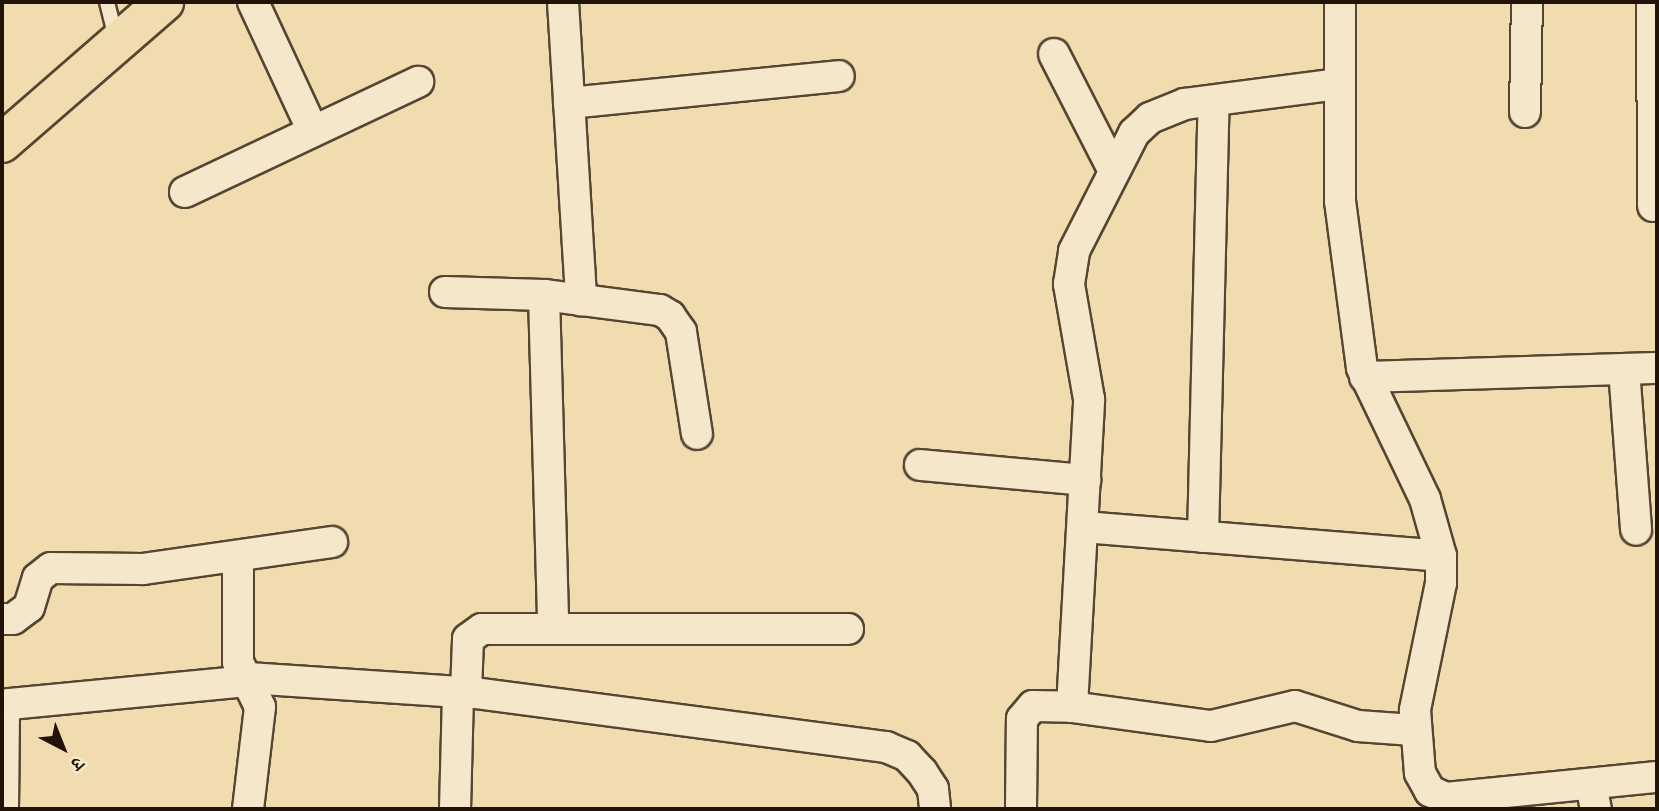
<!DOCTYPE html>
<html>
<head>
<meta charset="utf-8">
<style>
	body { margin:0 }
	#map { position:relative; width:1659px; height:811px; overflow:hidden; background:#f0dcae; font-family:"Libre Caslon Text","Noto Serif Devanagari",serif }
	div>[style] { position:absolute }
	.roads { filter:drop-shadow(2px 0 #564533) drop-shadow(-2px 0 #564533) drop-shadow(0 2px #564533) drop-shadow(0 -2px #564533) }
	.service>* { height:14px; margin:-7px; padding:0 7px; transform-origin:7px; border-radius:7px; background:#f5e8ca }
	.minor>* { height:30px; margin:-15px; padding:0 15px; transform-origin:15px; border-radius:15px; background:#f5e8ca }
	.primary>* { height:38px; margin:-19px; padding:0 19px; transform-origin:19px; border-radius:19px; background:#f0dcae }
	span { translate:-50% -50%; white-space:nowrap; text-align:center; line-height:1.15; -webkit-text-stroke:6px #f5e8ca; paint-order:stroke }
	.frame { position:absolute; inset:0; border:4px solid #22130a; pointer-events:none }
	.north { position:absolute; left:28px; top:713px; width:70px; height:70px; -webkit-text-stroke:5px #f5e8ca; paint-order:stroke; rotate:138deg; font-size:19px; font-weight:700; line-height:28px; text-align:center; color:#22130a }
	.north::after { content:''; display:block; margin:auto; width:24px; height:32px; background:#22130a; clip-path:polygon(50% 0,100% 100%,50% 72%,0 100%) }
</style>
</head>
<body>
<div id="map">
	<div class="roads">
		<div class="service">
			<i style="left:107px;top:2px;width:37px;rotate:76deg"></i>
		</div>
		<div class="minor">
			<i style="left:253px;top:2px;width:142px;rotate:65.1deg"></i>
			<i style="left:563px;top:2px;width:299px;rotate:86.5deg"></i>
			<i style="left:1340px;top:2px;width:199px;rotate:90deg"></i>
			<i style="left:1340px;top:201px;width:168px;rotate:82.5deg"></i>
			<i style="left:1362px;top:368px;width:145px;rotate:64.3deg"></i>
			<i style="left:1425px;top:499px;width:59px;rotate:74.3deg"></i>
			<i style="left:1441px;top:556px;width:27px;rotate:90deg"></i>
			<i style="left:1441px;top:583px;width:130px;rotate:101.6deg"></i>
			<i style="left:1415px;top:710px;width:63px;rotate:85.5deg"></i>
			<i style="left:1420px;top:773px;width:21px;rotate:61deg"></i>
			<i style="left:1430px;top:791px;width:17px;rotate:24deg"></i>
			<i style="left:1446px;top:798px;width:212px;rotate:-5.7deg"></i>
			<i style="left:1652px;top:2px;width:204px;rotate:89.7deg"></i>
			<i style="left:1054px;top:54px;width:131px;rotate:62.9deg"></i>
			<i style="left:569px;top:103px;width:271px;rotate:-5.7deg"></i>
			<i style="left:1525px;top:112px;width:110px;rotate:-89deg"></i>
			<i style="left:185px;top:192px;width:258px;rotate:-25.3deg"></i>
			<i style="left:445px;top:292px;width:99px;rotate:1.7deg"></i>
			<i style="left:544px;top:295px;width:117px;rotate:7.4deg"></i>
			<i style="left:660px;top:310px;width:12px;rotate:31deg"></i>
			<i style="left:670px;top:316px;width:19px;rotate:55deg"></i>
			<i style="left:681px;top:332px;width:103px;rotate:81.1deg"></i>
			<i style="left:544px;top:295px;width:332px;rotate:88.4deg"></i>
			<i style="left:1624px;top:369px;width:161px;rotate:85.7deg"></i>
			<i style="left:1365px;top:377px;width:292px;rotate:-1.8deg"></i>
			<i style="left:920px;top:465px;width:166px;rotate:5.2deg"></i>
			<i style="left:1083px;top:527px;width:359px;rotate:4.6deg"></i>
			<i style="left:1203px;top:537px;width:436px;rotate:-88.6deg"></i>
			<i style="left:238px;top:557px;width:105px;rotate:90deg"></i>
			<i style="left:238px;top:662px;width:50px;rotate:63.9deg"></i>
			<i style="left:260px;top:707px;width:103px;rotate:96.7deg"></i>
			<i style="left:2px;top:619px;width:11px"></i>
			<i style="left:13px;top:619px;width:20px;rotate:-37deg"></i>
			<i style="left:29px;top:607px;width:30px;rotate:-73deg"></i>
			<i style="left:38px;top:578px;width:16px;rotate:-38deg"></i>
			<i style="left:51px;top:568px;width:92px;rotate:0.6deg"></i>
			<i style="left:143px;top:569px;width:191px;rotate:-8.1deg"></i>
			<i style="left:248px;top:678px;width:227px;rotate:3.8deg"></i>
			<i style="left:475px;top:693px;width:415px;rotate:7.5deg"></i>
			<i style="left:886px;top:747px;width:23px;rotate:23deg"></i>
			<i style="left:907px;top:756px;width:22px;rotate:47deg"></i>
			<i style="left:922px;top:772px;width:20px;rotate:57deg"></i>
			<i style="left:933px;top:789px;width:20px;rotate:84deg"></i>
			<i style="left:466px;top:692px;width:53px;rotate:-87.8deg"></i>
			<i style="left:468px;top:639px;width:17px;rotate:-36deg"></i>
			<i style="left:482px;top:629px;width:366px"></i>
			<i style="left:1072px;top:707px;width:308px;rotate:-86.8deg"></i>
			<i style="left:1089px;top:399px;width:117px;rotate:-99.9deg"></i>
			<i style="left:1069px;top:284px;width:33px;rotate:-81deg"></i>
			<i style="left:1074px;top:251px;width:132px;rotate:-63deg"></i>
			<i style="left:1134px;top:133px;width:22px;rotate:-43deg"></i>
			<i style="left:1150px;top:118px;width:38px;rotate:-22deg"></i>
			<i style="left:1185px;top:104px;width:154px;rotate:-7.4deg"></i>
			<i style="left:1591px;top:784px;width:25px;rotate:79deg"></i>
			<i style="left:3px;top:809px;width:93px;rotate:-89.4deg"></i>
			<i style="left:4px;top:716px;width:13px;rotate:-67deg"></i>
			<i style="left:9px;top:704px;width:242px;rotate:-5.5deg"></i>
			<i style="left:455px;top:809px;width:117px;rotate:-88.5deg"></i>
			<i style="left:1021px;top:809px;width:90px;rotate:-89.4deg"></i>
			<i style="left:1022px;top:719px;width:17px;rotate:-50deg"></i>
			<i style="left:1033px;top:706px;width:39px;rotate:1deg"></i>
			<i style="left:1072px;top:707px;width:140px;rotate:7.8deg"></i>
			<i style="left:1211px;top:726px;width:86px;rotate:-13.4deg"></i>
			<i style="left:1295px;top:706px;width:66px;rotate:17.6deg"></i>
			<i style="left:1358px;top:726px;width:55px;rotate:4.2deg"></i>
		</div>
		<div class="primary">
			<i style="left:2px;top:143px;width:215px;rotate:-41deg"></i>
		</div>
	</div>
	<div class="frame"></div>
	<div class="north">उ</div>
</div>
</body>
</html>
